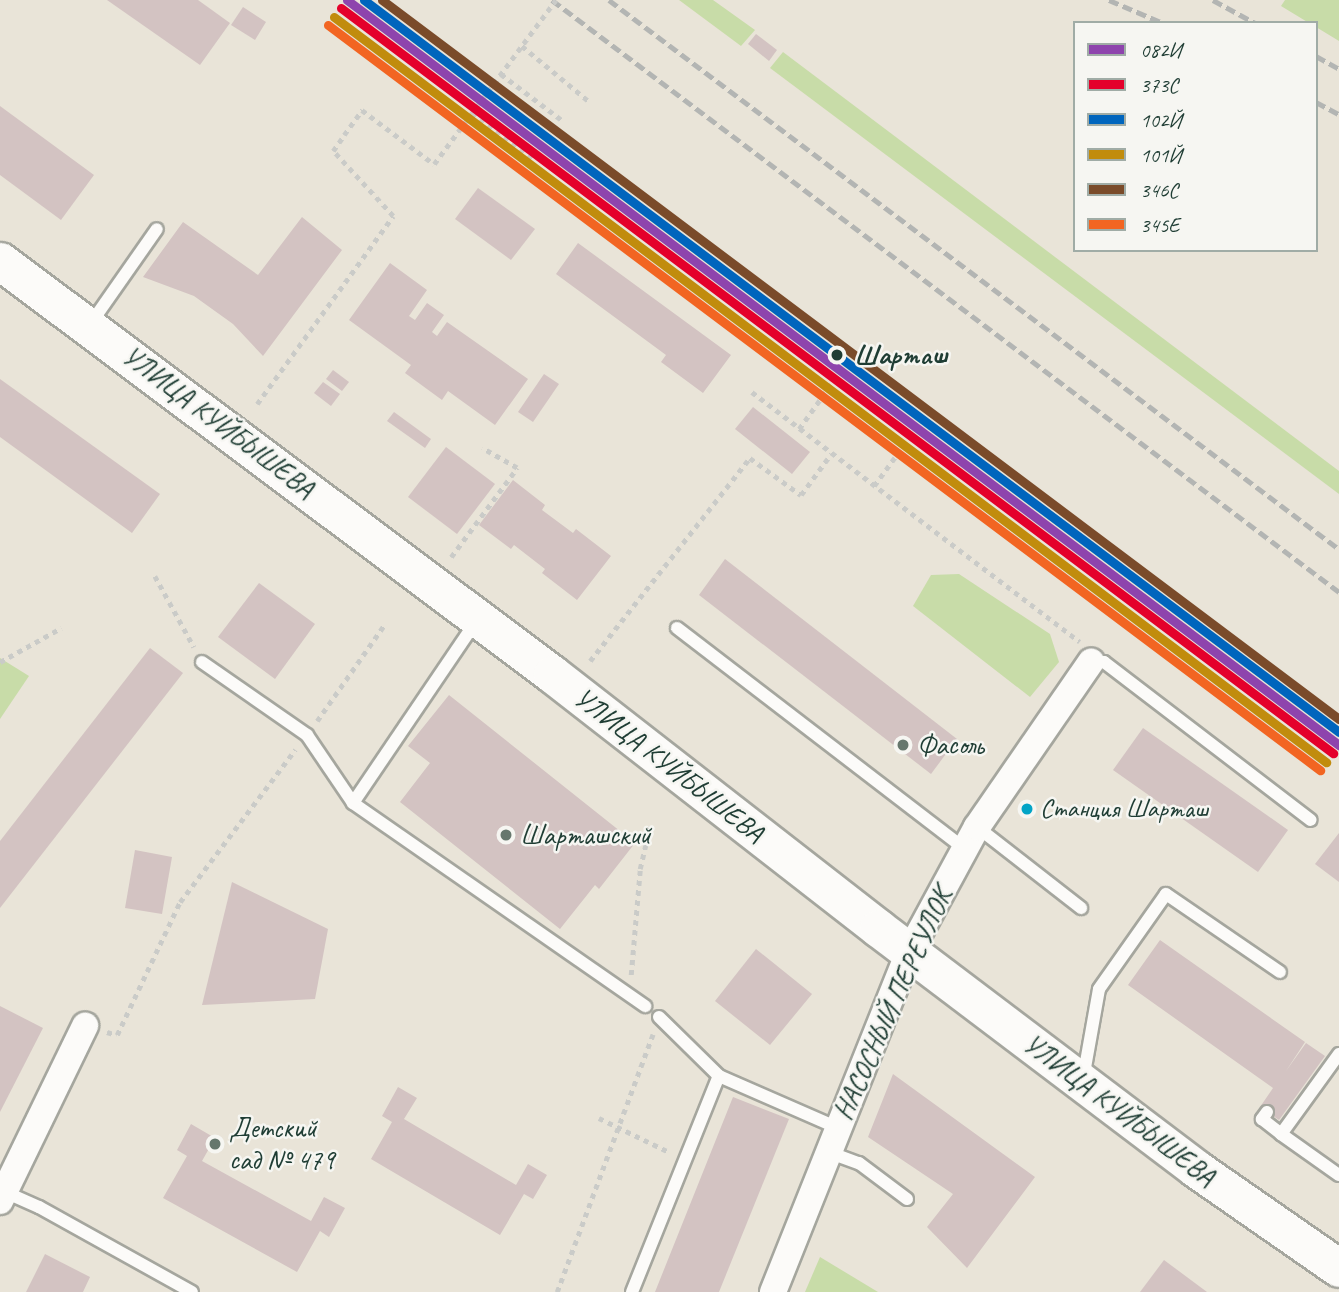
<!DOCTYPE html>
<html>
<head>
<meta charset="utf-8">
<style>
	body { margin:0 }
	#map { position:relative; width:1339px; height:1292px; overflow:hidden; background:#e9e4d8; font-family:Caveat,sans-serif }
	div>[style] { position:absolute }
	.green>* { inset:0; background:#c8dca8 }
	.building>* { inset:0; background:#d3c3c2 }
	.path>* { height:4.5px; margin-top:-2.25px; transform-origin:0; background:repeating-linear-gradient(90deg,#cacbc8 0 5px,transparent 0 10px) }
	.roads { filter:drop-shadow(2px 0 #a5a69e) drop-shadow(-2px 0 #a5a69e) drop-shadow(0 2px #a5a69e) drop-shadow(0 -2px #a5a69e) }
	.lane>* { height:12px; margin:-6px; padding:0 6px; transform-origin:6px; border-radius:6px; background:#fcfbf9 }
	.street>* { height:26px; margin:-13px; padding:0 13px; transform-origin:13px; border-radius:13px; background:#fcfbf9 }
	.secondary>* { height:37px; margin:-18.5px; padding:0 18.5px; transform-origin:18.5px; border-radius:18.5px; background:#fcfbf9 }
	.rail>* { height:5px; margin-top:-2.5px; transform-origin:0; background:repeating-linear-gradient(90deg,#b3b5b3 0 10px,transparent 0 15px) }
	.path-bridge>* { height:4.5px; margin-top:-2.25px; transform-origin:0; background:repeating-linear-gradient(90deg,#cacbc8 0 5px,transparent 0 10px) }
	.rail-1>* { height:9px; margin:-4.5px; padding:0 4.5px; transform-origin:4.5px; border-radius:4.5px; background:#8e44ad }
	.rail-2>* { height:9px; margin:-4.5px; padding:0 4.5px; transform-origin:4.5px; border-radius:4.5px; background:#e4002b }
	.rail-3>* { height:9px; margin:-4.5px; padding:0 4.5px; transform-origin:4.5px; border-radius:4.5px; background:#0065bd }
	.rail-4>* { height:9px; margin:-4.5px; padding:0 4.5px; transform-origin:4.5px; border-radius:4.5px; background:#c18c0d }
	.rail-5>* { height:9px; margin:-4.5px; padding:0 4.5px; transform-origin:4.5px; border-radius:4.5px; background:#7a4b2a }
	.rail-6>* { height:9px; margin:-4.5px; padding:0 4.5px; transform-origin:4.5px; border-radius:4.5px; background:#f26522 }
	.dots>* { width:19px; height:19px; translate:-50% -50%; box-sizing:border-box; border:4px solid #f6f6f2; border-radius:50% }
	span { translate:-50% -50%; white-space:nowrap; text-align:center; line-height:1.15; -webkit-text-stroke:5px #f6f6f2; paint-order:stroke }
	.bus-label { font-size:26px; color:#1f3d34 }
	.left { translate:0 -50%; text-align:left }
	.stop-label { font-size:28px; color:#1f3d34; font-weight:700 }
	.street-label { font-size:28px; color:#1f3d34 }
	.poi-label { font-size:28px; color:#1f3d34 }
	.legend { position:absolute; left:1073px; top:21px; width:245px; height:231px; box-sizing:border-box; background:#f6f6f2; border:2px solid #a0aca6; margin:0; padding:9px 12px; list-style:none; font-size:21px; color:#1f3d34 }
	.legend li { display:flex; align-items:center; gap:14px; height:35px }
	.legend b { width:35px; border:2px solid #a0aca6 }
</style>
</head>
<body>
<div id="map">
	<div class="green">
		<i style="clip-path:polygon(679px 0,713px 0,755px 30px,741px 46px)"></i>
		<i style="clip-path:polygon(1285px 0,1339px 0,1339px 41px,1316px 27px,1316px 23px,1309px 23px,1281px 6px)"></i>
		<i style="clip-path:polygon(783px 52px,1339px 471px,1339px 494px,770px 68px)"></i>
		<i style="clip-path:polygon(959px 574px,1050px 634px,1059px 662px,1030px 697px,913px 606px,931px 575px)"></i>
		<i style="clip-path:polygon(0 658px,29px 676px,0 719px)"></i>
		<i style="clip-path:polygon(820px 1257px,878px 1292px,805px 1292px)"></i>
	</div>
	<div class="building">
		<i style="clip-path:polygon(107px 0,198px 0,230px 23px,200px 65px)"></i>
		<i style="clip-path:polygon(243px 7px,266px 22px,255px 40px,231px 25px)"></i>
		<i style="clip-path:polygon(756px 34px,777px 50px,769px 61px,748px 44px)"></i>
		<i style="clip-path:polygon(0 106px,94px 175px,61px 220px,0 175px)"></i>
		<i style="clip-path:polygon(478px 188px,535px 229px,511px 260px,455px 219px)"></i>
		<i style="clip-path:polygon(302px 217px,342px 250px,263px 356px,233px 324px,194px 296px,143px 277px,183px 222px,258px 275px)"></i>
		<i style="clip-path:polygon(578px 243px,731px 355px,703px 393px,661px 362px,666px 355px,556px 274px)"></i>
		<i style="clip-path:polygon(390px 263px,427px 290px,409px 316px,415px 320px,427px 303px,444px 315px,432px 332px,437px 336px,447px 322px,528px 379px,495px 425px,448px 391px,442px 400px,405px 373px,411px 365px,349px 320px)"></i>
		<i style="clip-path:polygon(333px 370px,349px 382px,342px 391px,326px 379px)"></i>
		<i style="clip-path:polygon(544px 374px,559px 384px,533px 422px,518px 412px)"></i>
		<i style="clip-path:polygon(0 379px,160px 494px,132px 533px,0 437px)"></i>
		<i style="clip-path:polygon(323px 382px,340px 394px,331px 406px,314px 393px)"></i>
		<i style="clip-path:polygon(753px 407px,810px 452px,792px 474px,735px 429px)"></i>
		<i style="clip-path:polygon(394px 412px,431px 439px,425px 448px,387px 421px)"></i>
		<i style="clip-path:polygon(446px 447px,495px 484px,457px 534px,408px 497px)"></i>
		<i style="clip-path:polygon(513px 480px,545px 505px,542px 510px,573px 533px,576px 529px,611px 556px,577px 600px,542px 573px,545px 569px,514px 545px,511px 549px,479px 525px)"></i>
		<i style="clip-path:polygon(725px 559px,957px 739px,931px 774px,699px 595px)"></i>
		<i style="clip-path:polygon(259px 583px,315px 624px,275px 679px,218px 637px)"></i>
		<i style="clip-path:polygon(150px 648px,183px 673px,0 908px,0 841px)"></i>
		<i style="clip-path:polygon(449px 695px,635px 843px,599px 889px,595px 885px,560px 929px,400px 802px,430px 763px,408px 746px)"></i>
		<i style="clip-path:polygon(1143px 728px,1288px 830px,1258px 872px,1113px 770px)"></i>
		<i style="clip-path:polygon(1339px 833px,1339px 882px,1315px 864px)"></i>
		<i style="clip-path:polygon(135px 850px,172px 857px,162px 914px,125px 908px)"></i>
		<i style="clip-path:polygon(232px 882px,328px 929px,315px 999px,202px 1005px)"></i>
		<i style="clip-path:polygon(1160px 940px,1305px 1042px,1286px 1071px,1306px 1043px,1325px 1056px,1279px 1120px,1260px 1107px,1273px 1088px,1128px 985px)"></i>
		<i style="clip-path:polygon(756px 949px,812px 994px,770px 1045px,715px 1001px)"></i>
		<i style="clip-path:polygon(0 1006px,43px 1028px,0 1112px)"></i>
		<i style="clip-path:polygon(893px 1074px,1035px 1177px,967px 1268px,927px 1227px,953px 1194px,868px 1137px)"></i>
		<i style="clip-path:polygon(398px 1087px,417px 1098px,404px 1119px,516px 1185px,528px 1164px,547px 1175px,533px 1199px,524px 1194px,500px 1235px,371px 1159px,392px 1122px,382px 1116px)"></i>
		<i style="clip-path:polygon(733px 1097px,789px 1119px,719px 1292px,655px 1292px)"></i>
		<i style="clip-path:polygon(191px 1124px,215px 1138px,202px 1161px,311px 1221px,324px 1197px,345px 1208px,329px 1237px,320px 1231px,297px 1272px,163px 1198px,187px 1156px,177px 1150px)"></i>
		<i style="clip-path:polygon(45px 1254px,90px 1277px,83px 1292px,26px 1292px)"></i>
		<i style="clip-path:polygon(1164px 1260px,1207px 1292px,1140px 1292px)"></i>
	</div>
	<div class="path">
		<i style="left:522px;top:46px;width:89px;rotate:39.6deg"></i>
		<i style="left:501px;top:74px;width:78px;rotate:37.2deg"></i>
		<i style="left:472px;top:113px;width:79px;rotate:36.7deg"></i>
		<i style="left:752px;top:392px;width:412px;rotate:37.3deg"></i>
		<i style="left:257px;top:404px;width:232px;rotate:-54.1deg"></i>
		<i style="left:393px;top:216px;width:88px;rotate:-132.7deg"></i>
		<i style="left:333px;top:151px;width:19px;rotate:-55deg"></i>
		<i style="left:344px;top:135px;width:31px;rotate:-54deg"></i>
		<i style="left:362px;top:110px;width:90px;rotate:36.9deg"></i>
		<i style="left:799px;top:429px;width:95px;rotate:-54.5deg"></i>
		<i style="left:874px;top:486px;width:95px;rotate:-54deg"></i>
		<i style="left:451px;top:557px;width:111px;rotate:-53.4deg"></i>
		<i style="left:517px;top:468px;width:40px;rotate:-150.3deg"></i>
		<i style="left:155px;top:576px;width:81px;rotate:61.2deg"></i>
		<i style="left:590px;top:661px;width:258px;rotate:-51.8deg"></i>
		<i style="left:750px;top:458px;width:63px;rotate:36deg"></i>
		<i style="left:801px;top:495px;width:51px;rotate:-53.8deg"></i>
		<i style="left:0;top:662px;width:70px;rotate:-29.1deg"></i>
		<i style="left:317px;top:721px;width:118px;rotate:-55deg"></i>
		<i style="left:631px;top:975px;width:106px;rotate:-85.1deg"></i>
		<i style="left:640px;top:869px;width:44px;rotate:-76.9deg"></i>
		<i style="left:107px;top:1032px;width:10px;rotate:17deg"></i>
		<i style="left:117px;top:1035px;width:147px;rotate:-64.7deg"></i>
		<i style="left:180px;top:902px;width:191px;rotate:-52.9deg"></i>
		<i style="left:599px;top:1118px;width:78px;rotate:25.9deg"></i>
		<i style="left:557px;top:1292px;width:275px;rotate:-69.6deg"></i>
	</div>
	<div class="roads">
		<div class="lane">
			<i style="left:89px;top:326px;width:118px;rotate:-55deg"></i>
			<i style="left:677px;top:628px;width:363px;rotate:37.5deg"></i>
			<i style="left:202px;top:662px;width:128px;rotate:34.8deg"></i>
			<i style="left:307px;top:735px;width:82px;rotate:55.9deg"></i>
			<i style="left:353px;top:803px;width:356px;rotate:34.8deg"></i>
			<i style="left:1091px;top:662px;width:13px"></i>
			<i style="left:1104px;top:662px;width:260px;rotate:37.4deg"></i>
			<i style="left:353px;top:803px;width:221px;rotate:-55.9deg"></i>
			<i style="left:977px;top:827px;width:132px;rotate:37.9deg"></i>
			<i style="left:659px;top:1017px;width:84px;rotate:44.5deg"></i>
			<i style="left:1339px;top:1054px;width:99px;rotate:125.9deg"></i>
			<i style="left:1281px;top:1134px;width:71px;rotate:35.3deg"></i>
			<i style="left:1083px;top:1079px;width:91px;rotate:-79.9deg"></i>
			<i style="left:1099px;top:989px;width:116px;rotate:-54.8deg"></i>
			<i style="left:1166px;top:894px;width:138px;rotate:34.4deg"></i>
			<i style="left:1267px;top:1112px;width:9px;rotate:126deg"></i>
			<i style="left:1262px;top:1119px;width:24px;rotate:38deg"></i>
			<i style="left:828px;top:1152px;width:33px;rotate:20deg"></i>
			<i style="left:859px;top:1163px;width:60px;rotate:36.9deg"></i>
			<i style="left:5px;top:1192px;width:37px;rotate:24deg"></i>
			<i style="left:39px;top:1207px;width:175px;rotate:29.1deg"></i>
			<i style="left:632px;top:1292px;width:233px;rotate:-68.1deg"></i>
			<i style="left:719px;top:1076px;width:130px;rotate:23.6deg"></i>
		</div>
		<div class="street">
			<i style="left:0;top:1201px;width:195px;rotate:-64.1deg"></i>
			<i style="left:773px;top:1292px;width:366px;rotate:-68.2deg"></i>
			<i style="left:909px;top:952px;width:142px;rotate:-61.5deg"></i>
			<i style="left:977px;top:827px;width:201px;rotate:-55.4deg"></i>
		</div>
		<div class="secondary">
			<i style="left:0;top:261px;width:689px;rotate:36.8deg"></i>
			<i style="left:552px;top:674px;width:413px;rotate:37.9deg"></i>
			<i style="left:878px;top:928px;width:398px;rotate:37.1deg"></i>
			<i style="left:1195px;top:1168px;width:175px;rotate:34.8deg"></i>
		</div>
	</div>
	<div class="rail">
		<i style="left:552px;top:0;width:985px;rotate:36.95deg"></i>
		<i style="left:609px;top:0;width:913px;rotate:36.95deg"></i>
		<i style="left:1109px;top:0;width:59px;rotate:23.1deg"></i>
		<i style="left:1213px;top:0;width:48px;rotate:28.7deg"></i>
		<i style="left:1316px;top:56px;width:26px;rotate:29deg"></i>
		<i style="left:1316px;top:102px;width:26px;rotate:28deg"></i>
	</div>
	<div class="path-bridge">
		<i style="left:434px;top:164px;width:204px;rotate:-53.4deg"></i>
	</div>
	<div class="rail-1">
		<i style="left:347px;top:0;width:1241px;rotate:36.91deg"></i>
	</div>
	<div class="rail-2">
		<i style="left:341px;top:8px;width:1241px;rotate:36.91deg"></i>
	</div>
	<div class="rail-3">
		<i style="left:364px;top:0;width:1219px;rotate:36.9deg"></i>
	</div>
	<div class="rail-4">
		<i style="left:334px;top:17px;width:1241px;rotate:36.91deg"></i>
	</div>
	<div class="rail-5">
		<i style="left:382px;top:0;width:1197px;rotate:36.92deg"></i>
	</div>
	<div class="rail-6">
		<i style="left:328px;top:25px;width:1241px;rotate:36.91deg"></i>
	</div>
	<div class="dots">
		<i style="left:837px;top:355px;background:#1f3d34"></i>
		<i style="left:903px;top:745px;background:#66776d"></i>
		<i style="left:1027px;top:809px;background:#02a4c6"></i>
		<i style="left:506px;top:835px;background:#66776d"></i>
		<i style="left:215px;top:1144px;background:#66776d"></i>
	</div>
	<div class="bus-label">
		<span class="left" style="left:1040px;top:809px">Станция Шарташ</span>
	</div>
	<div class="stop-label">
		<span class="left" style="left:854px;top:355px">Шарташ</span>
	</div>
	<div class="street-label">
		<span style="left:218px;top:422px;rotate:37deg">УЛИЦА КУЙБЫШЕВА</span>
		<span style="left:669px;top:765px;rotate:38deg">УЛИЦА КУЙБЫШЕВА</span>
		<span style="left:893px;top:1004px;rotate:-66deg">НАСОСНЫЙ ПЕРЕУЛОК</span>
		<span style="left:1119px;top:1110px;rotate:37deg">УЛИЦА КУЙБЫШЕВА</span>
	</div>
	<div class="poi-label">
		<span class="left" style="left:917px;top:745px">Фасоль</span>
		<span class="left" style="left:520px;top:835px">Шарташский</span>
		<span class="left" style="left:229px;top:1144px">Детский<br>сад № 479</span>
	</div>
	<ul class="legend">
	<li><b style="height:9px;background:#8e44ad"></b>082И</li>
	<li><b style="height:9px;background:#e4002b"></b>373C</li>
	<li><b style="height:9px;background:#0065bd"></b>102Й</li>
	<li><b style="height:9px;background:#c18c0d"></b>101Й</li>
	<li><b style="height:9px;background:#7a4b2a"></b>346С</li>
	<li><b style="height:9px;background:#f26522"></b>345Е</li>
	</ul>
</div>
</body>
</html>
